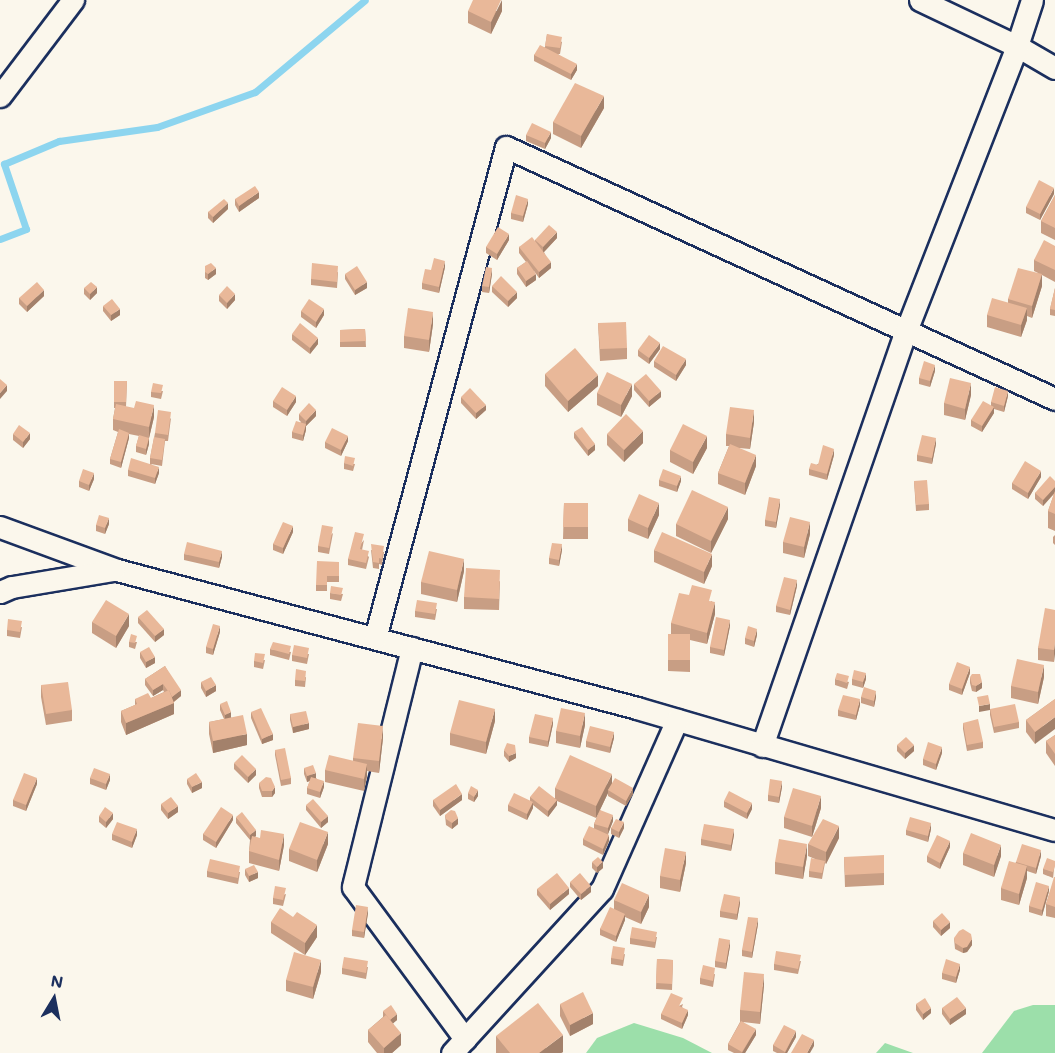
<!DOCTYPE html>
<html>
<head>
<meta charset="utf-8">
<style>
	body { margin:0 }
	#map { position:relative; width:1055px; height:1053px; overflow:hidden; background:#fbf7ec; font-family:Mali,sans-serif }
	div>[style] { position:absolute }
	.green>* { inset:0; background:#9cdfaa }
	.stream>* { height:7px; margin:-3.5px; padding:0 3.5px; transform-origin:3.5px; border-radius:3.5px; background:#8dd5ef }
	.roads { filter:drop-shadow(2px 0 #1b2f5e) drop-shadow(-2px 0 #1b2f5e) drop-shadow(0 2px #1b2f5e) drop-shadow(0 -2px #1b2f5e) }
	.minor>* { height:21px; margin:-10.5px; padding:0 10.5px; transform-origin:10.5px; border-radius:10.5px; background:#fbf7ec }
	.wall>* { inset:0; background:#c89e84 }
	.shaded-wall>* { inset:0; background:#a3816b }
	.building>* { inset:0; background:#e9b899 }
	span { translate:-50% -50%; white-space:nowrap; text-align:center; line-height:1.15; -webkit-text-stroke:4.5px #fbf7ec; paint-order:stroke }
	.north { position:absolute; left:24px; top:969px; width:60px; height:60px; -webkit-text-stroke:4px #fbf7ec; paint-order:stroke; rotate:10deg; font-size:16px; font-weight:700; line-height:24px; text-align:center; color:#1b2f5e }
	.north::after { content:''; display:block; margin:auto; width:21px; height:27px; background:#1b2f5e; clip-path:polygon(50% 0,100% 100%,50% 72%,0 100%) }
</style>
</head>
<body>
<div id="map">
	<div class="green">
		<i style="clip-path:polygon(1033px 1005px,1055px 1005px,1055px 1053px,982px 1053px,1014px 1011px)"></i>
		<i style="clip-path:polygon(634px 1023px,683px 1038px,712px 1053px,586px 1053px,597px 1038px)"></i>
		<i style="clip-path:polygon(885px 1043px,913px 1053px,876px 1053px)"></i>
	</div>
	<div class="stream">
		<i style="left:0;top:239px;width:28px;rotate:-21deg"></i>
		<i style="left:26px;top:229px;width:69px;rotate:-108.7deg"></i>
		<i style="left:4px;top:164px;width:60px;rotate:-22.7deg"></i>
		<i style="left:59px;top:141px;width:99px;rotate:-8.1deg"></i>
		<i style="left:157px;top:127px;width:104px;rotate:-19.7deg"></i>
		<i style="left:255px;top:92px;width:143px;rotate:-39.9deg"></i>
	</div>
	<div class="roads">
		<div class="minor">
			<i style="left:920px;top:0;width:107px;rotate:25.4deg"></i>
			<i style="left:1017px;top:46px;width:44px;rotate:30.1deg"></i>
			<i style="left:0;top:96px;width:121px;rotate:-52.8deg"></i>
			<i style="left:0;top:527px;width:125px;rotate:20.2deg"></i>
			<i style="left:117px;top:570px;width:538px;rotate:14.86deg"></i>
			<i style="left:637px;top:708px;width:435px;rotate:16.3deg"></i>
			<i style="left:0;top:592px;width:13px;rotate:-23deg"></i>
			<i style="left:12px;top:587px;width:103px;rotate:-9.5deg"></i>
			<i style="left:375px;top:638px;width:508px;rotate:-75.06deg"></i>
			<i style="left:506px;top:147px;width:604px;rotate:24.66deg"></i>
			<i style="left:412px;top:648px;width:246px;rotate:103.9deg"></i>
			<i style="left:353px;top:887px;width:189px;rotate:53.6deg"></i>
			<i style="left:762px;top:746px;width:439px;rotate:-70.9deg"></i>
			<i style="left:906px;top:331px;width:306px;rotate:-68.7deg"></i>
			<i style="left:1017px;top:46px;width:48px;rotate:-71.9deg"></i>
			<i style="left:452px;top:1053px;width:222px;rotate:-47.6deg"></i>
			<i style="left:602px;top:889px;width:185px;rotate:-66.1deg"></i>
		</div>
	</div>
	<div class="wall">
		<i style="clip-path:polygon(468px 11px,502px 11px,491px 34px,468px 23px)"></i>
		<i style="clip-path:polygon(547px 34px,562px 42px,560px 54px,558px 54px,577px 70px,571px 80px,534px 61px,534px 55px,545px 47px)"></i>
		<i style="clip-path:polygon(604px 108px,581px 148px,553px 134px,553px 122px)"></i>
		<i style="clip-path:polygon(526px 135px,551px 138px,545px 149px,526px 141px)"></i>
		<i style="clip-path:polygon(1054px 194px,1040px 220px,1026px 213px,1026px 207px)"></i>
		<i style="clip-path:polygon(1055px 195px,1055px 240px,1041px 233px,1041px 221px)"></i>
		<i style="clip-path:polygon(259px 198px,239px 212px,235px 205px,235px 199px)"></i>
		<i style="clip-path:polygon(528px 204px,523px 222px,511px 219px,511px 213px)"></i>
		<i style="clip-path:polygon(228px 209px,213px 223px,208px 218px,208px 212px)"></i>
		<i style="clip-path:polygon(557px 238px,544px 252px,551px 268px,539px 278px,534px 271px,536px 280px,526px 287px,517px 274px,517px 268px,526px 262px,519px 253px,519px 247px,535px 242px,535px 240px)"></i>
		<i style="clip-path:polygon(509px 240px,497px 260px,486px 253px,486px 247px)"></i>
		<i style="clip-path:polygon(1055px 246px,1055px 282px,1042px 275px,1042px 286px,1032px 318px,1027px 316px,1027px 320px,1021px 337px,987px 327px,987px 315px,1008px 303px,1008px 299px,1038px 273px,1034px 271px,1034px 260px)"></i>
		<i style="clip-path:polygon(205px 266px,216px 274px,208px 280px,205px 278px)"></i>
		<i style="clip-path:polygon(445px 267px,439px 293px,422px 289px,422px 283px)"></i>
		<i style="clip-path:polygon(338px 272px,337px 288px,311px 285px,311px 279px)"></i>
		<i style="clip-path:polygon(345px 274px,367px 288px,355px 295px,345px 279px)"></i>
		<i style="clip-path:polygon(492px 274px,489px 293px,482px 292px,482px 286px)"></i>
		<i style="clip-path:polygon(492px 286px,517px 298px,508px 307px,492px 292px)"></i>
		<i style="clip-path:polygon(84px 288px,97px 293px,90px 300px,84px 294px)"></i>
		<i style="clip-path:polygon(1055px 288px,1055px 316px,1050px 315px,1050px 309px)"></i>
		<i style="clip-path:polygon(219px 295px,235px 300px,227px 309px,219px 301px)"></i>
		<i style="clip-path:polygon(44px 296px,27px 312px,19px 304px,19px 298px)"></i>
		<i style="clip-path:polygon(103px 306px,120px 315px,111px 321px,103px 311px)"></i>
		<i style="clip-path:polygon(301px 311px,324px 315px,316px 328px,301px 317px)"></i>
		<i style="clip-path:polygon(598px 323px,627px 348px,627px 359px,600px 361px)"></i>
		<i style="clip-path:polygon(433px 324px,429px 352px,404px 348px,404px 336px)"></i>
		<i style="clip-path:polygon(365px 329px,366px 347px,340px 347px,340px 330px)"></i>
		<i style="clip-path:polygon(292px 334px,318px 344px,310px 354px,292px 340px)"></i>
		<i style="clip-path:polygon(660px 349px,649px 364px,638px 356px,638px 350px)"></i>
		<i style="clip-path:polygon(654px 361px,686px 365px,676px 381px,654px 367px)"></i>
		<i style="clip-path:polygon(935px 371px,930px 387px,919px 384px,919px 378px)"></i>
		<i style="clip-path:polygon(545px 374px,598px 386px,568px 412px,545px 386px)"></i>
		<i style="clip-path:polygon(114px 381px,127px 381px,126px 407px,154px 417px,149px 438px,149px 444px,146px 455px,136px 452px,136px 446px,139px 436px,129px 434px,129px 438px,121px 468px,110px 464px,110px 459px,118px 432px,113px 430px,113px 419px,115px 408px,114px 408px)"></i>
		<i style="clip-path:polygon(634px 384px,661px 397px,649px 407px,634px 390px)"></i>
		<i style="clip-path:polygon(163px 391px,161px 399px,151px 397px,151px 392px)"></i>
		<i style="clip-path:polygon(597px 393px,632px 396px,621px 417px,597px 405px)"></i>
		<i style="clip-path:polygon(971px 395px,965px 420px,944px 415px,944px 403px)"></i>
		<i style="clip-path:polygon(1008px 396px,1004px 412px,994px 409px,994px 413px,982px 432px,971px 426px,971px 420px,991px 406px,991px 402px)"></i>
		<i style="clip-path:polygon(461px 397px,486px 410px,476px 419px,461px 403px)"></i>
		<i style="clip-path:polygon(273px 401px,296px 402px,287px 416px,273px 407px)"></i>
		<i style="clip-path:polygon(299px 414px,316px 416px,306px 426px,306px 430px,303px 441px,292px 438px,292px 432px,301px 422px,299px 420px)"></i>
		<i style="clip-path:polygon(171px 418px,168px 441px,165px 441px,162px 466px,151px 464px,159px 473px,155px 484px,128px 476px,128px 470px,150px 464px,150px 458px,155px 433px)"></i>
		<i style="clip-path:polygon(754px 422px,750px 449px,739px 448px,756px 466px,745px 495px,718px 484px,718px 473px,729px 446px,726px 446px,726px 434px)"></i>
		<i style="clip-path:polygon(574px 432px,595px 450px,588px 456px,574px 438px)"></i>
		<i style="clip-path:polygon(13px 434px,30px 439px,23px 448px,13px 440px)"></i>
		<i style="clip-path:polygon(607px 434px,643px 443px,624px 462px,607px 445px)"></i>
		<i style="clip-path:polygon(348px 441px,341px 456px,325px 448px,325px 442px)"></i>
		<i style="clip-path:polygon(936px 444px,932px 464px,917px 461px,917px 455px)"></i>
		<i style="clip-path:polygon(707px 448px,693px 474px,670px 462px,670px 450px)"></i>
		<i style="clip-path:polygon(834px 455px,827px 480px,809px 475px,809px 469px)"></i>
		<i style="clip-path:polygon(344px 463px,355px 464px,353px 471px,344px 469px)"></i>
		<i style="clip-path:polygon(1041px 477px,1028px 499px,1012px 489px,1012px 483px)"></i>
		<i style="clip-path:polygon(94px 479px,89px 491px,79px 487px,79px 481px)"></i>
		<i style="clip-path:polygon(659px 480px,681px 481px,677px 492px,659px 486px)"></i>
		<i style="clip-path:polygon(914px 481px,929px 504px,929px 510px,916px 511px)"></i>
		<i style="clip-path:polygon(1055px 481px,1055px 531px,1048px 528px,1048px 511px,1054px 494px,1043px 506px,1035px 499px,1035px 493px)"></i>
		<i style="clip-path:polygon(564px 503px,588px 503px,588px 539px,563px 539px)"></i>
		<i style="clip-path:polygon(780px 505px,776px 528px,765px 526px,765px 520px)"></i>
		<i style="clip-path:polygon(659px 515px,648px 539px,628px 531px,628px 519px)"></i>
		<i style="clip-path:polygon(728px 519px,711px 553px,676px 536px,676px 524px)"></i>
		<i style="clip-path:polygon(109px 524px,105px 534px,96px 531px,96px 525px)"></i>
		<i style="clip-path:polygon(293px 532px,283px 554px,273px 550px,273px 544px)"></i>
		<i style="clip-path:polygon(333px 533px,329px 554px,318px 552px,318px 546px)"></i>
		<i style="clip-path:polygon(810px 534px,804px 558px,783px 553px,783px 542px)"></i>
		<i style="clip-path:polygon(1055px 535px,1055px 545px,1053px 543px,1053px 537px)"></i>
		<i style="clip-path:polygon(364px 540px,362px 550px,369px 557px,366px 569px,348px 565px,348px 559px)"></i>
		<i style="clip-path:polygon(371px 550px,384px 552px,382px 565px,379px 564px,379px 569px,373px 568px)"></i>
		<i style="clip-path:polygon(562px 550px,559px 566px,549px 564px,549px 558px)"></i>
		<i style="clip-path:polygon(654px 550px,712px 566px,704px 584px,654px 562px)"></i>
		<i style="clip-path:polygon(184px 554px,222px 557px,219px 568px,184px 560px)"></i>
		<i style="clip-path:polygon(339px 562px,339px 582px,327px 582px,327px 591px,316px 591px,316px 585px)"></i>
		<i style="clip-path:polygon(464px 571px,457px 602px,421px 594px,421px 582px)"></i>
		<i style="clip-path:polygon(500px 581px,499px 610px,464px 609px,464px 597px)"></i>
		<i style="clip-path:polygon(797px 586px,790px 615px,776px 612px,776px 606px)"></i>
		<i style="clip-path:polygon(330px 593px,343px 594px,341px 601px,330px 599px)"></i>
		<i style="clip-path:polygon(712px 601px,715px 614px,707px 644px,690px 640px,690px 672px,668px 671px,668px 634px,671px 634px,671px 623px)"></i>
		<i style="clip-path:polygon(437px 609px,435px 620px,415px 617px,415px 611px)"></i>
		<i style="clip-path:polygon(1055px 610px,1054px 662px,1038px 660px,1038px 648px)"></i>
		<i style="clip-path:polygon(138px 617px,164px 635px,155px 642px,138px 623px)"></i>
		<i style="clip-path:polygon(92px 622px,129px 626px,116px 648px,92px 633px)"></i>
		<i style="clip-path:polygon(730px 626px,724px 656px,710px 653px,710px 647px)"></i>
		<i style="clip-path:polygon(22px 627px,20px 638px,7px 636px,7px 630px)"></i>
		<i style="clip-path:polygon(220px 632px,213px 655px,206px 653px,206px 647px)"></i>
		<i style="clip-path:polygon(757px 635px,754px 647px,745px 644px,745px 638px)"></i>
		<i style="clip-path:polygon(129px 642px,137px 642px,135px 649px,129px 647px)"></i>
		<i style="clip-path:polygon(270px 649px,291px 652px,289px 660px,270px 655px)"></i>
		<i style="clip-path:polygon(140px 652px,155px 663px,146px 668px,140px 658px)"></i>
		<i style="clip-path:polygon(309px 654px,307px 664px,292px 661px,292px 655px)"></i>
		<i style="clip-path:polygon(265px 660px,263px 669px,254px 667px,254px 661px)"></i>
		<i style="clip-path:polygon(165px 666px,181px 696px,174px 702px,174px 714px,126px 735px,121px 722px,121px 711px,135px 705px,135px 699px,151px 698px,164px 692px,163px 690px,153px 696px,145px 685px,145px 679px)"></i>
		<i style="clip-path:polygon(970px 673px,962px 695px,949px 690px,949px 684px)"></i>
		<i style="clip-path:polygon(306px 677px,305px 687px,295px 686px,295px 680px)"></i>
		<i style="clip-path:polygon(970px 677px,982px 688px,976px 692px,972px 691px,970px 683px)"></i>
		<i style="clip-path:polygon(1044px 677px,1038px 704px,1011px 698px,1011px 686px)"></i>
		<i style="clip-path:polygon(835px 679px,849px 682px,847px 689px,835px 685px)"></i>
		<i style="clip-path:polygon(852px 679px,866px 679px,863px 688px,852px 685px)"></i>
		<i style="clip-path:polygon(201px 682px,216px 691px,206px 697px,201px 688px)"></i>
		<i style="clip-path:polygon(41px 685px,72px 710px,72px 721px,46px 725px,41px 697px)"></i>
		<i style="clip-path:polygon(861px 697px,876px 697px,874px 707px,861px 703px)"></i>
		<i style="clip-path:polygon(1055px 699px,1035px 744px,1026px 732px,1026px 720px)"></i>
		<i style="clip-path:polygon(220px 704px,231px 717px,247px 745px,213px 753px,209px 734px,209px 722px,224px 719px,220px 710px)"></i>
		<i style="clip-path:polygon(860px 705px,856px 720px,838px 716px,838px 710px)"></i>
		<i style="clip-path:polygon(990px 709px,1019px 722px,1019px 728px,994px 733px,990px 715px)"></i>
		<i style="clip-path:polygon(251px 712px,273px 740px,262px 744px,251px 718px)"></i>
		<i style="clip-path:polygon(290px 714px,309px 729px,293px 733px,290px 720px)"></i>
		<i style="clip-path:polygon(495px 721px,486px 754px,450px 745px,450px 733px)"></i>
		<i style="clip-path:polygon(963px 723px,983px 742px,983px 748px,967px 751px,963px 729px)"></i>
		<i style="clip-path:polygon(553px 724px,548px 747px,529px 743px,529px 737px)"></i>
		<i style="clip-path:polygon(585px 725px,580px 748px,556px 743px,556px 731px)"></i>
		<i style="clip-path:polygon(1055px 735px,1055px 766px,1046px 753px,1046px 741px)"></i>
		<i style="clip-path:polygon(383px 738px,379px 773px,367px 771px,367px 776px,364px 791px,325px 782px,325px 770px,353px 761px,353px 758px)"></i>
		<i style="clip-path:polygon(614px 738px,610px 753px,586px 747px,586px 741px)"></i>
		<i style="clip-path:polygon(897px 745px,914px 751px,905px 759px,897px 751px)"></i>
		<i style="clip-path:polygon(275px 750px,291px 778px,291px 784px,281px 786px,275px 755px)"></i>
		<i style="clip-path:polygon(504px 750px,516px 758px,509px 762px,504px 756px)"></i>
		<i style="clip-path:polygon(942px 753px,936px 770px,923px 765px,923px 759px)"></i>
		<i style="clip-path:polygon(234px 763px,256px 775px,248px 783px,234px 769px)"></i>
		<i style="clip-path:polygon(304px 768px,316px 778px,324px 787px,320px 798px,307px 794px,307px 788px,310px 781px,307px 782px,304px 774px)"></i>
		<i style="clip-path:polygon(90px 778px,110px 780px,106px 790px,90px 784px)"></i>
		<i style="clip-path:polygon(187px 779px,202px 788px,192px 793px,187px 784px)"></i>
		<i style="clip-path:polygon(259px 783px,275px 793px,272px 797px,262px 797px,259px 788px)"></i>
		<i style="clip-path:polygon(37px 784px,26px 811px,13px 806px,13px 800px)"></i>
		<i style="clip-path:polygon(612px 784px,633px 794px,626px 806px,608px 796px,608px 793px,600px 810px,613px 821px,608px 834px,609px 841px,603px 855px,583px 845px,583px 839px,594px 828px,594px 824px,599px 812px,596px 818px,557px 801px,557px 805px,548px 817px,533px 805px,533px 808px,527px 820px,508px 811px,508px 805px,530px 801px,530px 797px,555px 798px,555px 788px)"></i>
		<i style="clip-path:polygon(782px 787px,779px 803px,768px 801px,768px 795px)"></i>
		<i style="clip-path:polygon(468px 793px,478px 796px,474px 802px,468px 799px)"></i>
		<i style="clip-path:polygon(433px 800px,462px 800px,440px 816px,433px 806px)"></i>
		<i style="clip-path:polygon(724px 801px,752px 809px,747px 819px,724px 807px)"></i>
		<i style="clip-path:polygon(161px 804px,178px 812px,168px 819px,161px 810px)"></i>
		<i style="clip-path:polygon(306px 805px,328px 822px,321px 828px,306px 810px)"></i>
		<i style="clip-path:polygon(821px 808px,812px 837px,784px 828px,784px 817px)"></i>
		<i style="clip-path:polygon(445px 815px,458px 824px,452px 829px,446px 825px)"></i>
		<i style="clip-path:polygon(99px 816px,113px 819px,106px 828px,99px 822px)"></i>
		<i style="clip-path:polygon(236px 817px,256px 836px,255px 837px,284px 845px,279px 871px,249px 863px,249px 851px,250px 840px,236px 823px)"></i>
		<i style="clip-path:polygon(233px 820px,216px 848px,203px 840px,203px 834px)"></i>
		<i style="clip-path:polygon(611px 828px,624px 828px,619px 838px,611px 834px)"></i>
		<i style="clip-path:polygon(931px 829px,928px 842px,906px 835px,906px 830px)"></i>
		<i style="clip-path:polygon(112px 834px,137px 835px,132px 848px,112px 840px)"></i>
		<i style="clip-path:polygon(734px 835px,731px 851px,701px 845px,701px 839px)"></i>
		<i style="clip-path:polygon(839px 838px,826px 864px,825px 863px,822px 879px,809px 877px,809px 871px,815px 859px,808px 856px,808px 844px)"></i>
		<i style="clip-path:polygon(328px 844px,317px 872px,289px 861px,289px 849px)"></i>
		<i style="clip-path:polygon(950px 847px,940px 869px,927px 862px,927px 856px)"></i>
		<i style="clip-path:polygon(963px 853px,1001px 856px,994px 877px,963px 865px)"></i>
		<i style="clip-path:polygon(807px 856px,803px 879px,775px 874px,775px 862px)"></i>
		<i style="clip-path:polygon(1041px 856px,1036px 874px,1027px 871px,1027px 878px,1019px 905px,1001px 900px,1001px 888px,1016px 862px)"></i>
		<i style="clip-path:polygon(844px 857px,884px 873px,884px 885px,845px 887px)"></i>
		<i style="clip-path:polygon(1055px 861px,1053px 878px,1043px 874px,1043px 869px)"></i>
		<i style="clip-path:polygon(592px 862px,603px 868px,597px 873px,592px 868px)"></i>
		<i style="clip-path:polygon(686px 863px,680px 892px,660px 888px,660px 876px)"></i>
		<i style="clip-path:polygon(245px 869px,258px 878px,249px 882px,245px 875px)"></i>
		<i style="clip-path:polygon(207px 871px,240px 872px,238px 884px,207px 877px)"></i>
		<i style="clip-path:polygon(1055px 877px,1055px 918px,1046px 916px,1046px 904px)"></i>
		<i style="clip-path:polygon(570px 882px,591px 892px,581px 900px,570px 887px)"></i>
		<i style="clip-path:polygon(537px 889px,569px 894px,550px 910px,537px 895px)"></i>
		<i style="clip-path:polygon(1049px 891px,1042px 916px,1029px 912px,1029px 906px)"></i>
		<i style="clip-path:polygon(286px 894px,283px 906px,273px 904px,273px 898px)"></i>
		<i style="clip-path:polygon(614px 900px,649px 907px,641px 924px,625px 917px,625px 920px,616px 942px,600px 935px,600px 929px,614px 909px)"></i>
		<i style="clip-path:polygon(740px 903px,737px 920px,720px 917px,720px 911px)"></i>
		<i style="clip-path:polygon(368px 913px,364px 938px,352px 936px,352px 930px)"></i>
		<i style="clip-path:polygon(293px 917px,317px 937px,305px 955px,271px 933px,271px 922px)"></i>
		<i style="clip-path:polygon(933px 921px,950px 928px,941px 936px,933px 927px)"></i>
		<i style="clip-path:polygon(758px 924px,752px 958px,742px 956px,742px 950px)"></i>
		<i style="clip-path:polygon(657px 937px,655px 948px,630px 944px,630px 938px)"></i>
		<i style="clip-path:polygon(954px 938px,972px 945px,967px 952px,963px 953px,955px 949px)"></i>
		<i style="clip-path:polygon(730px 946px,726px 969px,715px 967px,715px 961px)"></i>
		<i style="clip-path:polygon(625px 954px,623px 966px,611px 964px,611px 958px)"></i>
		<i style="clip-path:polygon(657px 959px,673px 960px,672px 990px,656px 989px)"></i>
		<i style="clip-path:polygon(801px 961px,798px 974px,774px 970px,774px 964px)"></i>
		<i style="clip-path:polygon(368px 967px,366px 979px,342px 974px,342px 968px)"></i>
		<i style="clip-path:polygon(960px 970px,956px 983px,942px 979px,942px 973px)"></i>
		<i style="clip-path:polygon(321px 972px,313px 999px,286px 991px,286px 980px)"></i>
		<i style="clip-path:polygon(715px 974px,713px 987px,700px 984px,700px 978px)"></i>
		<i style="clip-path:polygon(764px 985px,760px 1024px,743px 1022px,756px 1035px,745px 1053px,734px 1053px,728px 1050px,728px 1044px,740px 1022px,740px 1010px)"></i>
		<i style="clip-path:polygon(560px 1004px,593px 1024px,570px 1036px,560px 1016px)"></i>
		<i style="clip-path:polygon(683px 1004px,682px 1007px,688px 1015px,682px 1029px,661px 1019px,661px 1014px)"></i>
		<i style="clip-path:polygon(916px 1004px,931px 1013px,923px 1020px,916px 1010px)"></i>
		<i style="clip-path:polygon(942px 1008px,966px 1014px,950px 1025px,942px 1014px)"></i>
		<i style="clip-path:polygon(383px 1011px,397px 1020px,393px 1023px,401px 1045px,392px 1053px,377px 1053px,368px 1042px,368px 1030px,383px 1017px)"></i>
		<i style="clip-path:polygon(496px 1036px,563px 1052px,561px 1053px,496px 1053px)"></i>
		<i style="clip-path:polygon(796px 1037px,787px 1053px,777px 1053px,773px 1051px,773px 1045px)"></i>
	</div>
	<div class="shaded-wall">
		<i style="clip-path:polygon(502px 0,502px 11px,491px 34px,491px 22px)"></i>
		<i style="clip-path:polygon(577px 64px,577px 70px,571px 80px,571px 74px)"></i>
		<i style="clip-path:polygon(604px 96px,604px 108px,581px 148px,581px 136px)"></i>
		<i style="clip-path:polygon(551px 132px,551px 138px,545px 149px,545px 143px)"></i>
		<i style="clip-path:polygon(1054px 188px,1054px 194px,1040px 220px,1040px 214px)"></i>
		<i style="clip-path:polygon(259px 192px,259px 198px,239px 212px,239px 206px)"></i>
		<i style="clip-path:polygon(528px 199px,528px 204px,523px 222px,523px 216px)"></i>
		<i style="clip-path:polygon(228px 203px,228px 209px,213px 223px,213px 217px)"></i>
		<i style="clip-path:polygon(557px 232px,557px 238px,543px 253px,543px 247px)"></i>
		<i style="clip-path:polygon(509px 234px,509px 240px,497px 260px,497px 254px)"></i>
		<i style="clip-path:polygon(445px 261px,445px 267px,439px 293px,439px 287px)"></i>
		<i style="clip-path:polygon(551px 262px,551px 268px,539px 278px,539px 272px)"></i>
		<i style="clip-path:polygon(216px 268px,216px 274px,208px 280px,208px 274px)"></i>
		<i style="clip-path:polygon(492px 268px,492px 274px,489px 293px,489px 287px)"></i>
		<i style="clip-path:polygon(536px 274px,536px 280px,526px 287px,526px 281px)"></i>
		<i style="clip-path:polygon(1042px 274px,1042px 286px,1032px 318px,1032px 306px)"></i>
		<i style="clip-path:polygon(367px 282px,367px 288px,355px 295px,355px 290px)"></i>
		<i style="clip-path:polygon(97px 287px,97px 293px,90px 300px,90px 294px)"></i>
		<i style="clip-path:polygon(44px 290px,44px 296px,27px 312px,27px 306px)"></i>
		<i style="clip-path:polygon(517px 292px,517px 298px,508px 307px,508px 301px)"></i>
		<i style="clip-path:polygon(235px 294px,235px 300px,227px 309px,227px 303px)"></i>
		<i style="clip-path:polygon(1027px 308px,1027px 320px,1021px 337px,1021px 325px)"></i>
		<i style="clip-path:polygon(120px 309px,120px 315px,111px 321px,111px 315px)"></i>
		<i style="clip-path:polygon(324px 309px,324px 315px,316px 328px,316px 322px)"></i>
		<i style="clip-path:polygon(433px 312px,433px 324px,429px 352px,429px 340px)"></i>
		<i style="clip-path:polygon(318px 338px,318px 344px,310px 354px,310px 348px)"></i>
		<i style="clip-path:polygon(660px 343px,660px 349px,649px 364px,649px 358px)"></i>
		<i style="clip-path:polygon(686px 359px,686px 365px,676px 381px,676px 375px)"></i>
		<i style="clip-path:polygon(935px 365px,935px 371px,930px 387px,930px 381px)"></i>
		<i style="clip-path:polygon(598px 375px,598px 386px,568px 412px,568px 401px)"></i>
		<i style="clip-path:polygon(971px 383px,971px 395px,965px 420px,965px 409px)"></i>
		<i style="clip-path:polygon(632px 384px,632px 396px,621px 417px,621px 405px)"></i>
		<i style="clip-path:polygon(7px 385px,7px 391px,0 399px,0 393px)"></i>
		<i style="clip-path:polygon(661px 391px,661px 397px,649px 407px,649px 401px)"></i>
		<i style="clip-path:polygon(1008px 391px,1008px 396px,1004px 412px,1004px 406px)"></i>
		<i style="clip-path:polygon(296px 396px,296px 402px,287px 416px,287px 410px)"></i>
		<i style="clip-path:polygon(154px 405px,154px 417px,149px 438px,149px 427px)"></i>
		<i style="clip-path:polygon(486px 405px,486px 410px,476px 419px,476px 413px)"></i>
		<i style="clip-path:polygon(994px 407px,994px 413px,982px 432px,982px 426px)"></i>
		<i style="clip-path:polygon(316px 410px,316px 416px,306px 426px,306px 430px,303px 441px,303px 435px,306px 424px,306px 421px)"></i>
		<i style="clip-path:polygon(754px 410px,754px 422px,750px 449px,750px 438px)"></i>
		<i style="clip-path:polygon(643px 431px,643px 443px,624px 462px,624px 450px)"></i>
		<i style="clip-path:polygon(30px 433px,30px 439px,23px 448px,23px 442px)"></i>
		<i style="clip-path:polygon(129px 433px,129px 438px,121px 468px,121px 462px)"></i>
		<i style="clip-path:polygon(348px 436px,348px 441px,341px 456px,341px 450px)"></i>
		<i style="clip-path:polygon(707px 436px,707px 448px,693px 474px,693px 462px)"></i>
		<i style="clip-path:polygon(149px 438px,149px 444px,146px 455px,146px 449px)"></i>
		<i style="clip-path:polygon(936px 438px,936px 444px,932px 464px,932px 458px)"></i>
		<i style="clip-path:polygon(595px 444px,595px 450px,588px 456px,588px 450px)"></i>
		<i style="clip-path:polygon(834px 449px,834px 455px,827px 480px,827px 474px)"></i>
		<i style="clip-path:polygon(756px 455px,756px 466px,745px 495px,745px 483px)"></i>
		<i style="clip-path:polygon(159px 467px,159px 473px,155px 484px,155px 478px)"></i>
		<i style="clip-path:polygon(1041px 471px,1041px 477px,1028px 499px,1028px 493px)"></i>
		<i style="clip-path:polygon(94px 473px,94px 479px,89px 491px,89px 485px)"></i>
		<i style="clip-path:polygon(681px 476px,681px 481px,677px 492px,677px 486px)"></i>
		<i style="clip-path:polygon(1055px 487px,1055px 492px,1043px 506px,1043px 500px)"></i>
		<i style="clip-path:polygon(780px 499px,780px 505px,776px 528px,776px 522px)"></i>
		<i style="clip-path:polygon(659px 503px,659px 515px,648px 539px,648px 528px)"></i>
		<i style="clip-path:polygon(728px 507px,728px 519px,711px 553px,711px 541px)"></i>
		<i style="clip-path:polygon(109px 518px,109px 524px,105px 534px,105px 528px)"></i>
		<i style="clip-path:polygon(810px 522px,810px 534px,804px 558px,804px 547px)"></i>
		<i style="clip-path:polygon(293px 526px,293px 532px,283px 554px,283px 548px)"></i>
		<i style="clip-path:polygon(562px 544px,562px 550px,559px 566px,559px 560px)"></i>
		<i style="clip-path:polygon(222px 551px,222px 557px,219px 568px,219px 562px)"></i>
		<i style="clip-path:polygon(712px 554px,712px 566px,704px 584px,704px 572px)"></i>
		<i style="clip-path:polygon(464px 559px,464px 571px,457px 602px,457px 590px)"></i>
		<i style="clip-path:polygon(797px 580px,797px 586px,790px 615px,790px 610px)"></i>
		<i style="clip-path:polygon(715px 602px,715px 614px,707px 644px,707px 633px)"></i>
		<i style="clip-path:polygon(129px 614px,129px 626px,116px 648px,116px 636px)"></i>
		<i style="clip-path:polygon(730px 620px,730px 626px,724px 656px,724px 650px)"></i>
		<i style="clip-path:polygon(220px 626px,220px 632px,213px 655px,213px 649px)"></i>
		<i style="clip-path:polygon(164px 629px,164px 635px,155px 642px,155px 636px)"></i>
		<i style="clip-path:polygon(757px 629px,757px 635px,754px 647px,754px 641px)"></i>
		<i style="clip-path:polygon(1055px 642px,1055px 654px,1054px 662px,1054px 650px)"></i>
		<i style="clip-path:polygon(155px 657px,155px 663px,146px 668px,146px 662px)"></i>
		<i style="clip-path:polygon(1044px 665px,1044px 677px,1038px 704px,1038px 692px)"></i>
		<i style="clip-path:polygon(970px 667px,970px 673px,962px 695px,962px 689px)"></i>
		<i style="clip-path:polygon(866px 673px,866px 679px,863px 688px,863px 682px)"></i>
		<i style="clip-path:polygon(982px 682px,982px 688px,976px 692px,976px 686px)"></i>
		<i style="clip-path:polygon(163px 684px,163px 690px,153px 696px,153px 690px)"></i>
		<i style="clip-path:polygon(216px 685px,216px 691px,206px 697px,206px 691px)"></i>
		<i style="clip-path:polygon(181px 690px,181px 696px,172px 703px,172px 697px)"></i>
		<i style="clip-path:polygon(876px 691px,876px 697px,874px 707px,874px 701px)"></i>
		<i style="clip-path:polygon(860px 699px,860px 705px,856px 720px,856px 715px)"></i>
		<i style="clip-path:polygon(174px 703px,174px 714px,126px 735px,126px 723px)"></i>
		<i style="clip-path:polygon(990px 704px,990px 710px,979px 712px,979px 706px)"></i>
		<i style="clip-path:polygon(495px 709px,495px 721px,486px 754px,486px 742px)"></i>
		<i style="clip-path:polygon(231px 712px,231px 718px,225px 721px,225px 715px)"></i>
		<i style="clip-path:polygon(585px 713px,585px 725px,580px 748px,580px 736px)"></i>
		<i style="clip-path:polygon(1055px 717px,1055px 729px,1035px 744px,1035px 732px)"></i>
		<i style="clip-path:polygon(553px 718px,553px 724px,548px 747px,548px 741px)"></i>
		<i style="clip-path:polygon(309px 723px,309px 729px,293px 733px,293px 727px)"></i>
		<i style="clip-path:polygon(383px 726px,383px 738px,379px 773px,379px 761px)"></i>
		<i style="clip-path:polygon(614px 732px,614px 738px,610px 753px,610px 747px)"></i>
		<i style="clip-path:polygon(247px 734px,247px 745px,213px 753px,213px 741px)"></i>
		<i style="clip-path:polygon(273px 734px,273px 740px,262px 744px,262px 739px)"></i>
		<i style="clip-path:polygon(914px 745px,914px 751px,905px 759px,905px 753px)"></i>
		<i style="clip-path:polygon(942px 747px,942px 753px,936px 770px,936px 764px)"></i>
		<i style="clip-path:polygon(516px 753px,516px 758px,509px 762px,509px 756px)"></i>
		<i style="clip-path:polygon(367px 764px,367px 776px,364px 791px,364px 779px)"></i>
		<i style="clip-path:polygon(256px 769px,256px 775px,248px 783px,248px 777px)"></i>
		<i style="clip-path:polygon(316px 773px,316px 778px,307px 782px,307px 776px)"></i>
		<i style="clip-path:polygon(110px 774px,110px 780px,106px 790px,106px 784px)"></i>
		<i style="clip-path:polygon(612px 774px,612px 785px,608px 790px,608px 793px,596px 818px,596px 806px)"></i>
		<i style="clip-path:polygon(37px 778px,37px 784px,26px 811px,26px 805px)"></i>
		<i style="clip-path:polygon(324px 781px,324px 787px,320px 798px,320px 792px)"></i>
		<i style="clip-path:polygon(782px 781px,782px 787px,779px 803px,779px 797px)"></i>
		<i style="clip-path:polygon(202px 782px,202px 788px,192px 793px,192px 787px)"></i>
		<i style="clip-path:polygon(275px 787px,275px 793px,272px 797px,272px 791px)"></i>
		<i style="clip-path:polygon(633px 788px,633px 794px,626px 806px,626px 801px)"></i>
		<i style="clip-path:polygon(478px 790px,478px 796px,474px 802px,474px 797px)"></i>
		<i style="clip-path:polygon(462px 794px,462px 800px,440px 816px,440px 810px)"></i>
		<i style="clip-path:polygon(821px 796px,821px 808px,812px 837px,812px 826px)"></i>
		<i style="clip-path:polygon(557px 800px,557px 805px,548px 817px,548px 811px)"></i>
		<i style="clip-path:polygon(533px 802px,533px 808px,527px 820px,527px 814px)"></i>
		<i style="clip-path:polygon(752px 803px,752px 809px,747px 819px,747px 813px)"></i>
		<i style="clip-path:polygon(178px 806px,178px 812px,168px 819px,168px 813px)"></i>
		<i style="clip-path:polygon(113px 813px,113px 819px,106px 828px,106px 822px)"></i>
		<i style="clip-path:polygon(233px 815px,233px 820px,216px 848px,216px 842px)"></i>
		<i style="clip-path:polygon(613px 815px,613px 821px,608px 834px,608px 828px)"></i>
		<i style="clip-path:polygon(328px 816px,328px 822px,321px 828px,321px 822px)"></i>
		<i style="clip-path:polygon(458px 818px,458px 824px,452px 829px,452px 823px)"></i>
		<i style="clip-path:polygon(624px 822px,624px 828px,619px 838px,619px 832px)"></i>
		<i style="clip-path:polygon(931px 823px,931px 829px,928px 842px,928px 836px)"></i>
		<i style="clip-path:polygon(839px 826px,839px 838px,826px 864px,826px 852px)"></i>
		<i style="clip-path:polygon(137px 829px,137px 835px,132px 848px,132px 842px)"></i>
		<i style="clip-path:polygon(734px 829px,734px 835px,731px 851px,731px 845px)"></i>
		<i style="clip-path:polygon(256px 830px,256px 836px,250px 840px,250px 835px)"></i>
		<i style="clip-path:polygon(328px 832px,328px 844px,317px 872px,317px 860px)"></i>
		<i style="clip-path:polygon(284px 834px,284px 845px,279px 871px,279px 860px)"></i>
		<i style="clip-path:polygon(609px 835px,609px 841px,603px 855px,603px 849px)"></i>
		<i style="clip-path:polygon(950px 841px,950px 847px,940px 869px,940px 863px)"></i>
		<i style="clip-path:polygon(807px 844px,807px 856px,803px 879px,803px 867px)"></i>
		<i style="clip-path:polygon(1001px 845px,1001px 856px,994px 877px,994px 865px)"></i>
		<i style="clip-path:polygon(1041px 850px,1041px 856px,1036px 874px,1036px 868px)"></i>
		<i style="clip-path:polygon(686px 852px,686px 863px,680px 892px,680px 880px)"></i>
		<i style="clip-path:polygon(603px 862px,603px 868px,597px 873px,597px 867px)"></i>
		<i style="clip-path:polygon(1027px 866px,1027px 878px,1019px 905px,1019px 894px)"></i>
		<i style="clip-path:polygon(258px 872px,258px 878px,249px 882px,249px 876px)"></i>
		<i style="clip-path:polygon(591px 886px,591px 892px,581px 900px,581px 894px)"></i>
		<i style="clip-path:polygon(1049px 886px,1049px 891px,1042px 916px,1042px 910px)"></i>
		<i style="clip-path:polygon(569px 888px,569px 894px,550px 910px,550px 904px)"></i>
		<i style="clip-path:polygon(649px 895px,649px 907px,641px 924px,641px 912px)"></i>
		<i style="clip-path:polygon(740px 897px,740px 903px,737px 920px,737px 914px)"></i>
		<i style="clip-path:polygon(368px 907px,368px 913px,364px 938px,364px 932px)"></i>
		<i style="clip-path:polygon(625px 914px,625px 920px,616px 942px,616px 936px)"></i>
		<i style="clip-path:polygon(758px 918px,758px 924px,752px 958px,752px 952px)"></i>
		<i style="clip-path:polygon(950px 922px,950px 928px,941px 936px,941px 930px)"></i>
		<i style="clip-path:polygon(317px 925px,317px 937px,305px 955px,305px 943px)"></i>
		<i style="clip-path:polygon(972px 939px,972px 945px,967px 952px,963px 953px,963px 948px)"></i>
		<i style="clip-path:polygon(730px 940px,730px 946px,726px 969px,726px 963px)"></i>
		<i style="clip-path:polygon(321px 960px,321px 972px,313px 999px,313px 987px)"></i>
		<i style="clip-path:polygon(960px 964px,960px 970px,956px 983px,956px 977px)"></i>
		<i style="clip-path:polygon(764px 974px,764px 985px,760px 1024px,760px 1012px)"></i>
		<i style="clip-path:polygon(931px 1008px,931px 1013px,923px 1020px,923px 1014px)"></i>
		<i style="clip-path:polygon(966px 1008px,966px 1014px,950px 1025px,950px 1019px)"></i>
		<i style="clip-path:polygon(688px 1010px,688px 1015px,682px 1029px,682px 1023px)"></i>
		<i style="clip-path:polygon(593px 1013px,593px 1024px,570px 1036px,570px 1025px)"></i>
		<i style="clip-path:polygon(397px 1014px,397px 1020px,390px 1026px,390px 1020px)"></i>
		<i style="clip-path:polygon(756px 1029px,756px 1035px,745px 1053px,742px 1053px)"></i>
		<i style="clip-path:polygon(796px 1031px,796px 1037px,787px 1053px,785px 1053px)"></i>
		<i style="clip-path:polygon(401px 1033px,401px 1045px,392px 1053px,384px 1053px,384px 1048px)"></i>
		<i style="clip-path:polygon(563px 1035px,563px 1052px,561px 1053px,539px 1053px)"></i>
		<i style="clip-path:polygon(814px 1040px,814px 1046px,810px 1053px,807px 1053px)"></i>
	</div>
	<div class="building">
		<i style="clip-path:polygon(473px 0,501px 0,491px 22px,468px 11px)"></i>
		<i style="clip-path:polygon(547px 34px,562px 37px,560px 48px,545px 46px)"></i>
		<i style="clip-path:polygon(540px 45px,577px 64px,571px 74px,534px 55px)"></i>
		<i style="clip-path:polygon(575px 83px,604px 96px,581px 136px,553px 122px)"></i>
		<i style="clip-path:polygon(532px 123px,551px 132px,545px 143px,526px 135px)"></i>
		<i style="clip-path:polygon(1039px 180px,1054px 188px,1040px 214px,1026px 207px)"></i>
		<i style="clip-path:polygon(255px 186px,259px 192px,239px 206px,235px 199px)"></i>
		<i style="clip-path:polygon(516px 195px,528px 199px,523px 216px,511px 213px)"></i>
		<i style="clip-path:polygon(1055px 195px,1055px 228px,1041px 221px)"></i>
		<i style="clip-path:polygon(224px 199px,228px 203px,213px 217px,208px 212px)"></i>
		<i style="clip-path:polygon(549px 225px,557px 232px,543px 247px,535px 240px)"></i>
		<i style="clip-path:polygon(498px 227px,509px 234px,497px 254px,486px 247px)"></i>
		<i style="clip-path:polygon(532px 237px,551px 262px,539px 272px,519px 247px)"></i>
		<i style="clip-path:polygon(1044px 240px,1055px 246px,1055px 270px,1034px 260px)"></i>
		<i style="clip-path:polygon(434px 258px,445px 261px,439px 287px,422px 283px,425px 269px,431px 270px)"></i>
		<i style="clip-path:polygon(527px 261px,536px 274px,526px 281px,517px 268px)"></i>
		<i style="clip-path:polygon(211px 263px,216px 268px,208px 274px,205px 272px,205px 266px)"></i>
		<i style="clip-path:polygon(312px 263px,338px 266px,337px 282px,311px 279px)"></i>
		<i style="clip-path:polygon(357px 266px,367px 282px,355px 290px,345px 274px)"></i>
		<i style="clip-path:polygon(486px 267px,492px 268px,489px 287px,482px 286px)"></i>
		<i style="clip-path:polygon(1018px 268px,1042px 274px,1032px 306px,1008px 299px)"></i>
		<i style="clip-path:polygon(501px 276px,517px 292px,508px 301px,492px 286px)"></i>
		<i style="clip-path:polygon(37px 282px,44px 290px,27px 306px,19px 298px)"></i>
		<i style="clip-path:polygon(91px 282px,97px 287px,90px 294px,84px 288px)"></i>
		<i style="clip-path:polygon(227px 286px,235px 294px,227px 303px,219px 295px)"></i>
		<i style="clip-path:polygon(1055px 288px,1055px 310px,1050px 309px)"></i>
		<i style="clip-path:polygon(992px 298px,1027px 308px,1021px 325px,987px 315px)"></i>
		<i style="clip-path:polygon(112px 299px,120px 309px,111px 315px,103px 306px)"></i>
		<i style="clip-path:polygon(309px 299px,324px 309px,316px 322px,301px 311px)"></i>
		<i style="clip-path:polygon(408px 308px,433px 312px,429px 340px,404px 336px)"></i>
		<i style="clip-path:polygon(626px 322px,627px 348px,600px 349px,598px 323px)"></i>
		<i style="clip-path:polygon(300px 323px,318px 338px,310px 348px,292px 334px)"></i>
		<i style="clip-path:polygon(365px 329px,366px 341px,340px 342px,340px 330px)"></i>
		<i style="clip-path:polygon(649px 335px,660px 343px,649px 358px,638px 350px)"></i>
		<i style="clip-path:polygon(663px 346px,686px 359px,676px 375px,654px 361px)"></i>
		<i style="clip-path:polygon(575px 348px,598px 375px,568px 401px,545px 374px)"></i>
		<i style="clip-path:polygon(924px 361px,935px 365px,930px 381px,919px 378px)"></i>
		<i style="clip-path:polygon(607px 372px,632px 384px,621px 405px,597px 393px)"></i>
		<i style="clip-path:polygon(646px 374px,661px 391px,649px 401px,634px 384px)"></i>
		<i style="clip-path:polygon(950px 378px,971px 383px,965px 409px,944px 403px)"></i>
		<i style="clip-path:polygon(0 379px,7px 385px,0 393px)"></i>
		<i style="clip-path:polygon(114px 381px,127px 381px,126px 402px,114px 402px)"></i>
		<i style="clip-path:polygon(153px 383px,163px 385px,161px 393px,151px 392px)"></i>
		<i style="clip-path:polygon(282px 387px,296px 396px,287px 410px,273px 401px)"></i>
		<i style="clip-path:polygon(995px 387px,1008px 391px,1004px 406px,991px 402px)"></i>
		<i style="clip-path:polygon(470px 388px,486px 405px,476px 413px,461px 397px)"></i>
		<i style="clip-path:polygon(136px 401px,154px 405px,149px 427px,113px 419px,116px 404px,134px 408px)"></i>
		<i style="clip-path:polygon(983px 401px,994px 407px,982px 426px,971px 420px)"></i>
		<i style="clip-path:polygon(309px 403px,316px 410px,306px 421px,299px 414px)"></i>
		<i style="clip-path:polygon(730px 407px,754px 410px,750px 438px,726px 434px)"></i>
		<i style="clip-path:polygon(158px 410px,171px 412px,168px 435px,155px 433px)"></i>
		<i style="clip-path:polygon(626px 414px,643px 431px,624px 450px,607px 434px)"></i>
		<i style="clip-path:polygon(296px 421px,306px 424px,303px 435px,292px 432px)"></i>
		<i style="clip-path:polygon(683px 424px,707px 436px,693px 462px,670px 450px)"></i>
		<i style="clip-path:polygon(19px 425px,30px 433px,23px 442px,13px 434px)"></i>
		<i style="clip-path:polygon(582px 427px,595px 444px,588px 450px,574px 432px)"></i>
		<i style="clip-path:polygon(332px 428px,348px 436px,341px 450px,325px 442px)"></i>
		<i style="clip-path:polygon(119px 429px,129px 433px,121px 462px,110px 459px)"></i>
		<i style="clip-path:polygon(139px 435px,149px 438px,146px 449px,136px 446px)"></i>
		<i style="clip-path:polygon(922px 435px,936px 438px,932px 458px,917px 455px)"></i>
		<i style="clip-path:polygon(154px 437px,165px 439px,162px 460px,150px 458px)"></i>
		<i style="clip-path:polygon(730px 444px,756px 455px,745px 483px,718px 473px)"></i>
		<i style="clip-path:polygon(823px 445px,834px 449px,827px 474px,809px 469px,811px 463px,818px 465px)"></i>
		<i style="clip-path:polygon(345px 456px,355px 458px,353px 466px,344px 463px)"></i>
		<i style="clip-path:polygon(131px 458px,159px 467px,155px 478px,128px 470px)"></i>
		<i style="clip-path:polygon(1025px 461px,1041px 471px,1028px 493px,1012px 483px)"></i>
		<i style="clip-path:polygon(83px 469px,94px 473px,89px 485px,79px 481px)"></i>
		<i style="clip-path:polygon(663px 469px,681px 476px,677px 486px,659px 480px)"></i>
		<i style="clip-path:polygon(1050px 476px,1055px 481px,1055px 487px,1043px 500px,1035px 493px)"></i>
		<i style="clip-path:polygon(927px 480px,929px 504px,916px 505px,914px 481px)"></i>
		<i style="clip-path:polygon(692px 490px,728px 507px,711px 541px,676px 524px)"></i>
		<i style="clip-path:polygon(1055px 491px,1055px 514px,1048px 511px)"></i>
		<i style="clip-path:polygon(639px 494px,659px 503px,648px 528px,628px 519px)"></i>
		<i style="clip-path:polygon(769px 497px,780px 499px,776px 522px,765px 520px)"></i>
		<i style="clip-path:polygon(564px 503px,588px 503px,588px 527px,563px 527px)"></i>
		<i style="clip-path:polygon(99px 515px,109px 518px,105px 528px,96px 525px)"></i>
		<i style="clip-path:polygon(790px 517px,810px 522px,804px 547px,783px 542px)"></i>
		<i style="clip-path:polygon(283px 522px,293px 526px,283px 548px,273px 544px)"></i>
		<i style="clip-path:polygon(322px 525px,333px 527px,329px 548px,318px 546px)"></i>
		<i style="clip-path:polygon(355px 532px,364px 534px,360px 549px,369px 551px,366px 563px,348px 559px)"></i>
		<i style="clip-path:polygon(662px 532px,712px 554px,704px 572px,654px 550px)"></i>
		<i style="clip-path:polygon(187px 542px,222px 551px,219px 562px,184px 554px)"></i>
		<i style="clip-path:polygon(552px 543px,562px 544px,559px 560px,549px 558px)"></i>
		<i style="clip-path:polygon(371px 544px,384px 546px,382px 559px,379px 558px,379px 563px,373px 562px)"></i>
		<i style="clip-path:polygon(429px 551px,464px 559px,457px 590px,421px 582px)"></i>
		<i style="clip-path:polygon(317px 561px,339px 562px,339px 576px,327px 576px,327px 585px,316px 585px)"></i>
		<i style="clip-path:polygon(466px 568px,500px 570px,499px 599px,464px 597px)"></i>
		<i style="clip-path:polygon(784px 577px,797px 580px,790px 610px,776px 606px)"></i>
		<i style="clip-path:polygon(692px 585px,712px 590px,709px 601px,715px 602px,707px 633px,671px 623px,679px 593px,689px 595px)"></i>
		<i style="clip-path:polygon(331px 586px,343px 588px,341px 595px,330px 593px)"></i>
		<i style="clip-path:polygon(106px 600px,129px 614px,116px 636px,92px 622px)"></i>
		<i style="clip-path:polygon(417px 600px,437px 603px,435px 614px,415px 611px)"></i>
		<i style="clip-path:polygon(1045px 608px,1055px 610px,1055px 642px,1054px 650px,1038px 648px)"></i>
		<i style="clip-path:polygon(147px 610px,164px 629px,155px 636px,138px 617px)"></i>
		<i style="clip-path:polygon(716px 617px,730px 620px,724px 650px,710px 647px)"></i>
		<i style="clip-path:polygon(8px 619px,22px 621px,20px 632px,7px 630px)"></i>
		<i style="clip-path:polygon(213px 624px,220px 626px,213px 649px,206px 647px)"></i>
		<i style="clip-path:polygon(748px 626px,757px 629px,754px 641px,745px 638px)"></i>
		<i style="clip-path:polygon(131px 634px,137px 636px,135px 643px,129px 642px)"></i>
		<i style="clip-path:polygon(668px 634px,690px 634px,690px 660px,668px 660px)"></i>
		<i style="clip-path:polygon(273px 642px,291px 646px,289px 654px,270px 649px)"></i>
		<i style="clip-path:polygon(294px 645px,309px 648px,307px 658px,292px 655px)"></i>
		<i style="clip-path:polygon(149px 647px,155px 657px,146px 662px,140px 652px)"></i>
		<i style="clip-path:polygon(255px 653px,265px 654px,263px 663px,254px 661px)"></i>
		<i style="clip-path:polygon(1017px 659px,1044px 665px,1038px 692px,1011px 686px)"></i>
		<i style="clip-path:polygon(957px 662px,970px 667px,962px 689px,949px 684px)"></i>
		<i style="clip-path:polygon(165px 666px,181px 690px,172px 697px,169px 690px,168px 691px,163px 684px,153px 690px,145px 679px)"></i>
		<i style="clip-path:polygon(296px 669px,306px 671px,305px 681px,295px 680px)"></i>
		<i style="clip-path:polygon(854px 670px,866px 673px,863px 682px,852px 679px)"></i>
		<i style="clip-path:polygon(837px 673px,849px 676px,847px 683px,835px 679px)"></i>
		<i style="clip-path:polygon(972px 674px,980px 674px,982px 682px,976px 686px,972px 685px,970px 677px)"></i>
		<i style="clip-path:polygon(211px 677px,216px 685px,206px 691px,201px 682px)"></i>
		<i style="clip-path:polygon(68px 682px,72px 710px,46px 714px,41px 685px)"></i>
		<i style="clip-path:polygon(864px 687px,876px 691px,874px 701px,861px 697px)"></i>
		<i style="clip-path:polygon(169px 690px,174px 703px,126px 723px,121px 711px,137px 704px,135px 699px,148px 693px,151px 698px)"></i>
		<i style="clip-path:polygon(843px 695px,860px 699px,856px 715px,838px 710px)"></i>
		<i style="clip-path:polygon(988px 695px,990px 704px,979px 706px,977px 697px)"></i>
		<i style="clip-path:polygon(1055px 699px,1055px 717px,1035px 732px,1026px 720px)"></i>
		<i style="clip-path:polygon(459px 700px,495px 709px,486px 742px,450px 733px)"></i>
		<i style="clip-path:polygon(227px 701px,231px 712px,225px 715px,220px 704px)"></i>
		<i style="clip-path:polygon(1015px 704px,1019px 722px,994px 727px,990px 709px)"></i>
		<i style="clip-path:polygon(261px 708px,273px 734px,262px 739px,251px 712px)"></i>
		<i style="clip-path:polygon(561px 708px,585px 713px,580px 736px,556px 731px)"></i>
		<i style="clip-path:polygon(306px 711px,309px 723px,293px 727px,290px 714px)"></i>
		<i style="clip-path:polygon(535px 714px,553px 718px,548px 741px,529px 737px)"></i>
		<i style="clip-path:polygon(243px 715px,247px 734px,213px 741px,209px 722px)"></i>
		<i style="clip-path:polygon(978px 719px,983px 742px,967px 745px,963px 723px)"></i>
		<i style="clip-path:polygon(358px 723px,383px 726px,379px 761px,353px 758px)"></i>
		<i style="clip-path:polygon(590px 726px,614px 732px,610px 747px,586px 741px)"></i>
		<i style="clip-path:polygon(1055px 735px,1055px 754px,1046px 741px)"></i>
		<i style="clip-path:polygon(906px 737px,914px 745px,905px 753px,897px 745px)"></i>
		<i style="clip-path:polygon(928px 742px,942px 747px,936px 764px,923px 759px)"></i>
		<i style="clip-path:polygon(507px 743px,515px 745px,516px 753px,509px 756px,504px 750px)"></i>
		<i style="clip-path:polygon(285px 748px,291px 778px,281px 780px,275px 750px)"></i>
		<i style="clip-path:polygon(242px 755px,256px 769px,248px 777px,234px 763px)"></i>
		<i style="clip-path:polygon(329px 755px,367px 764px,364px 779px,325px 770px)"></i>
		<i style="clip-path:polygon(570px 755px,612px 774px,596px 806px,555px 788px)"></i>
		<i style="clip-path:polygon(313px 765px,316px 773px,307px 776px,304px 768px)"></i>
		<i style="clip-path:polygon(94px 768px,110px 774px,106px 784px,90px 778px)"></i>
		<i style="clip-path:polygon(24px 773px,37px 778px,26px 805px,13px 800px)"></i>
		<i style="clip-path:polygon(196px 773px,202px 782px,192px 787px,187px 779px)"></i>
		<i style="clip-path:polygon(266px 777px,271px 778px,275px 787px,272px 791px,262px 791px,259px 783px)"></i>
		<i style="clip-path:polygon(311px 777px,324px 781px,320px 792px,307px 788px)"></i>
		<i style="clip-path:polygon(615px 778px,633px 788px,626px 801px,608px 790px)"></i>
		<i style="clip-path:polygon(770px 779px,782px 781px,779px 797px,768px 795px)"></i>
		<i style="clip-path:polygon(456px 784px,462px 794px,440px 810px,433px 800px)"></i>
		<i style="clip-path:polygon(471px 786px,478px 790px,474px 797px,468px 793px)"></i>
		<i style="clip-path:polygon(539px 786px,557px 800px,548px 811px,530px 797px)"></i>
		<i style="clip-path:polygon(793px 788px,821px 796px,812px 826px,784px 817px)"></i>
		<i style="clip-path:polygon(729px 791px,752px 803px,747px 813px,724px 801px)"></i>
		<i style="clip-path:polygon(514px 793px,533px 802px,527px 814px,508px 805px)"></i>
		<i style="clip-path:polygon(171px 797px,178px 806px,168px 813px,161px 804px)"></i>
		<i style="clip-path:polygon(313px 799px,328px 816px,321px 822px,306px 805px)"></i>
		<i style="clip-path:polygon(105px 807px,113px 813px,106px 822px,99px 816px)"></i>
		<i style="clip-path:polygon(221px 807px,233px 815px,216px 842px,203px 834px)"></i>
		<i style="clip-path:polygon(451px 810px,455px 811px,458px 818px,452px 823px,446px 819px,445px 815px)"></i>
		<i style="clip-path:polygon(600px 810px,613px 815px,608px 828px,594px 824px)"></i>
		<i style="clip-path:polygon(242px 812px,256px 830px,250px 835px,236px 817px)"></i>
		<i style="clip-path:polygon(910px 817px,931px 823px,928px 836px,906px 830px)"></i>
		<i style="clip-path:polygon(616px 819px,624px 822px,619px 832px,611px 828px)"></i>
		<i style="clip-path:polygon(823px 819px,839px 826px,826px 852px,808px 844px)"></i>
		<i style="clip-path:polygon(117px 822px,137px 829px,132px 842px,112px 834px)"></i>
		<i style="clip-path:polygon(300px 822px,328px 832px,317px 860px,289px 849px)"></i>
		<i style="clip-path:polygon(704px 824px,734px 829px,731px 845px,701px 839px)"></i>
		<i style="clip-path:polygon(589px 826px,609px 835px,603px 849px,583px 839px)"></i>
		<i style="clip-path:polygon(261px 830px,284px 834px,279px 860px,249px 851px,252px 836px,260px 838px)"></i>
		<i style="clip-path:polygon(971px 833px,1001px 845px,994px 865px,963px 853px)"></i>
		<i style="clip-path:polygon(937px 835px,950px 841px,940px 863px,927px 856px)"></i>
		<i style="clip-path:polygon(779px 839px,807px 844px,803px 867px,775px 862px)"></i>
		<i style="clip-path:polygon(1022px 844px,1041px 850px,1036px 868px,1016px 862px)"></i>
		<i style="clip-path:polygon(665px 848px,686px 852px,680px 880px,660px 876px)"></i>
		<i style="clip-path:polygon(884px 855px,884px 873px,845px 875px,844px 857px)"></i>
		<i style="clip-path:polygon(598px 857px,603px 862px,597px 867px,592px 862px)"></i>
		<i style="clip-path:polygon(811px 858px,825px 861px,822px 873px,809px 871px)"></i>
		<i style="clip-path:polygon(1047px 858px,1055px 861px,1055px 866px,1053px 872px,1043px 869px)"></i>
		<i style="clip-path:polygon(210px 859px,240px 866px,238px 878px,207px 871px)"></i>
		<i style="clip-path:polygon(1009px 861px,1027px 866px,1019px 894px,1001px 888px)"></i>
		<i style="clip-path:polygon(254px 865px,258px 872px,249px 876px,245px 869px)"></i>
		<i style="clip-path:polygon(557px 873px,569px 888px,550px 904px,537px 889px)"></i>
		<i style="clip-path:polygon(580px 873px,591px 886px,581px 894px,570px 882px)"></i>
		<i style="clip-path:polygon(1054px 877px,1055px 877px,1055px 907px,1046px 904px)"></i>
		<i style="clip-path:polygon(1036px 882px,1049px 886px,1042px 910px,1029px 906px)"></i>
		<i style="clip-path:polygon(622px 883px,649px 895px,641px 912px,614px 900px)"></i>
		<i style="clip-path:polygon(275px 886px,286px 888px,283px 900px,273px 898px)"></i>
		<i style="clip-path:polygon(724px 894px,740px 897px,737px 914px,720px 911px)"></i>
		<i style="clip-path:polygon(356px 905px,368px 907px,364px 932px,352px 930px)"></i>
		<i style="clip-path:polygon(610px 907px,625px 914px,616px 936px,600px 929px)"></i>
		<i style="clip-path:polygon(280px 908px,293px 917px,297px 912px,317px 925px,305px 943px,271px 922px)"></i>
		<i style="clip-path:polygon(942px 913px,950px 922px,941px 930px,933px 921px)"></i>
		<i style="clip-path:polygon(748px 917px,758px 918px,752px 952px,742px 950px)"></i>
		<i style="clip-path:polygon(632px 927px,657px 932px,655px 942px,630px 938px)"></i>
		<i style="clip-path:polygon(963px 929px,971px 934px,972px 939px,967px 947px,963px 948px,955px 943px,954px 938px,959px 931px)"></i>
		<i style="clip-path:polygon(719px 938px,730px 940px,726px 963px,715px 961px)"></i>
		<i style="clip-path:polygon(613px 946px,625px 948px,623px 960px,611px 958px)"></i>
		<i style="clip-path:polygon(776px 951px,801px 955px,798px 969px,774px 964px)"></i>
		<i style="clip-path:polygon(294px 952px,321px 960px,313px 987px,286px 980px)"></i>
		<i style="clip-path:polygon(344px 957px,368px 961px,366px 973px,342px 968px)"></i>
		<i style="clip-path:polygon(657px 959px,673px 960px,672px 984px,656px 983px)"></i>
		<i style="clip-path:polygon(946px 959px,960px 964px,956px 977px,942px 973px)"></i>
		<i style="clip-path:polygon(703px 965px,715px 968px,713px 981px,700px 978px)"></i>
		<i style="clip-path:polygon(744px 972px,764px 974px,760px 1012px,740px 1010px)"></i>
		<i style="clip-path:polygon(583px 992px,593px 1013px,570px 1025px,560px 1004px)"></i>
		<i style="clip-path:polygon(671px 993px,683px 998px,679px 1006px,688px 1010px,682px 1023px,661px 1014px)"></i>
		<i style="clip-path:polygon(957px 997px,966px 1008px,950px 1019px,942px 1008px)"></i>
		<i style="clip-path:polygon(925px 998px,931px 1008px,923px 1014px,916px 1004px)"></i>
		<i style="clip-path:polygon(538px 1003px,563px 1035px,539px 1053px,510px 1053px,496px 1036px)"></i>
		<i style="clip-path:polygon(391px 1005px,397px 1014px,390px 1020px,383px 1011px)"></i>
		<i style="clip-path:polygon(386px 1015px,401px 1033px,384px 1048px,368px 1030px)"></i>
		<i style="clip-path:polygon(741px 1021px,756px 1029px,742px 1052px,728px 1044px)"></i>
		<i style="clip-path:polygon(784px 1025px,796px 1031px,785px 1052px,773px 1045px)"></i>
		<i style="clip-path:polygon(802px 1034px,814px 1040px,807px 1053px,791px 1053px)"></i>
	</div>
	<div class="north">N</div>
</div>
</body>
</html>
